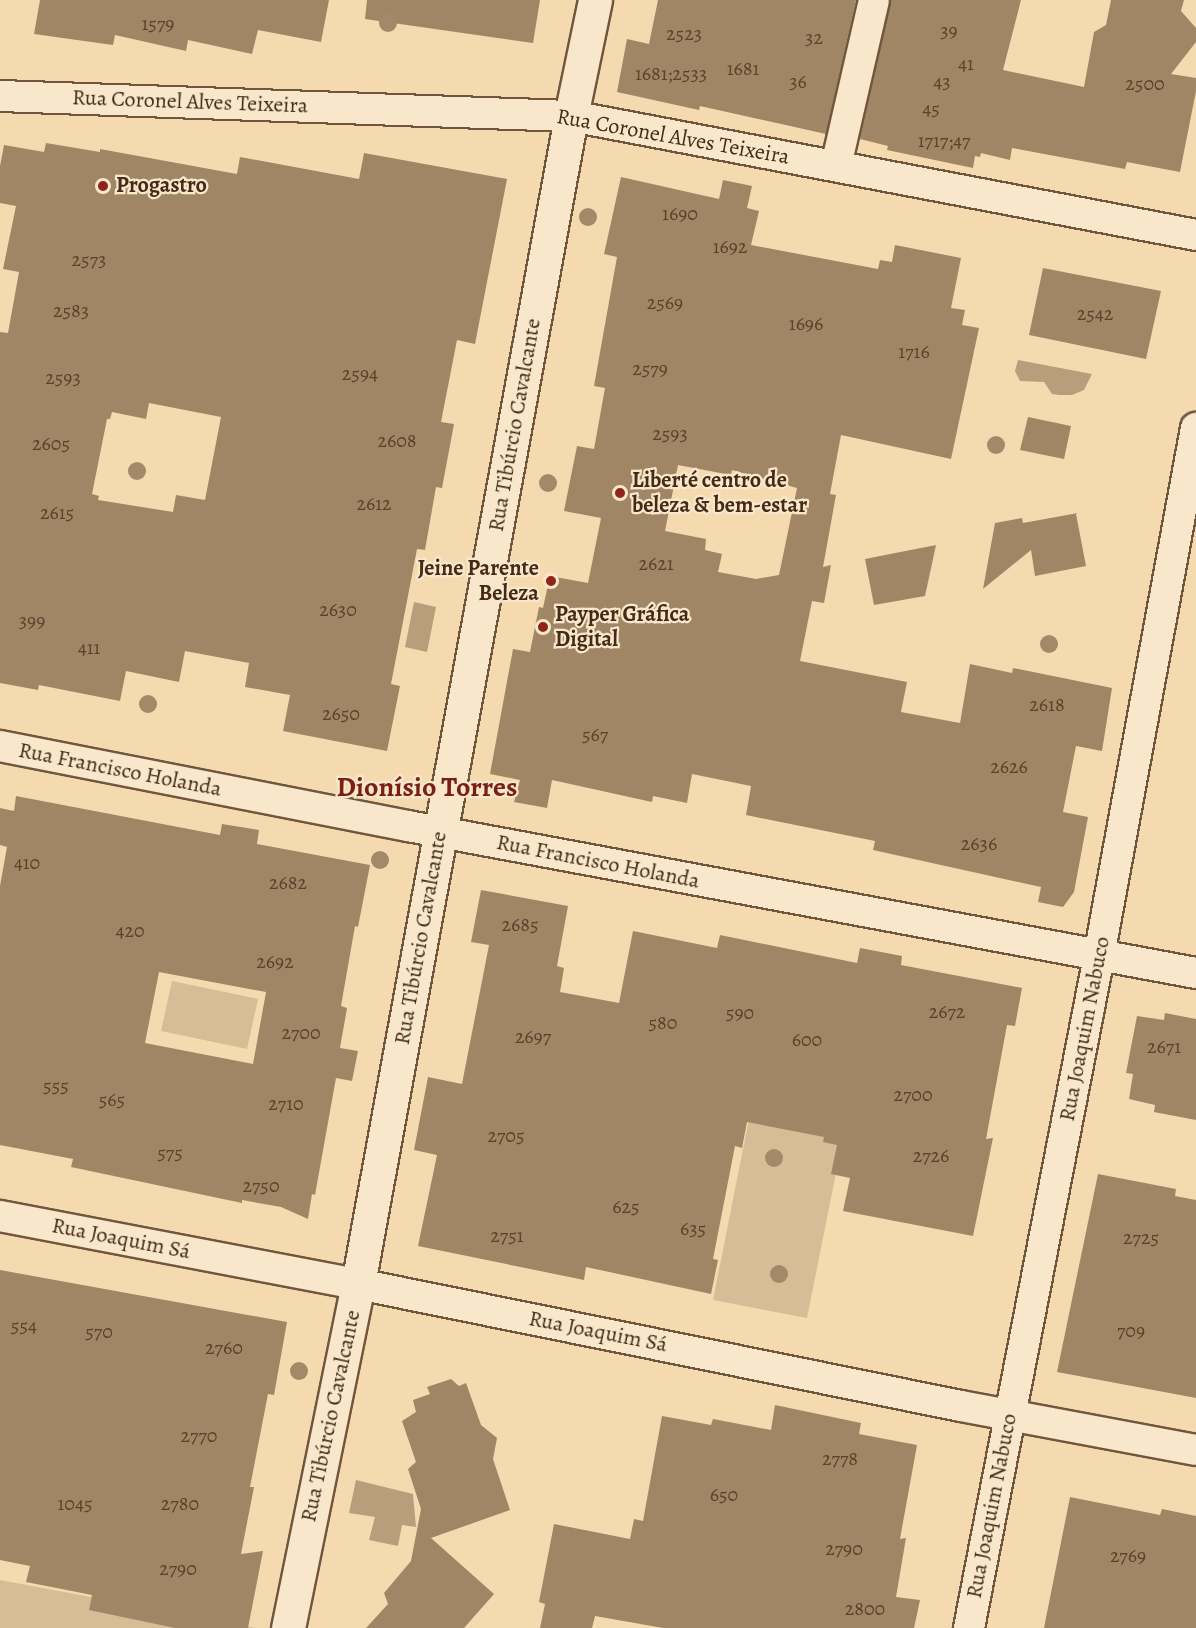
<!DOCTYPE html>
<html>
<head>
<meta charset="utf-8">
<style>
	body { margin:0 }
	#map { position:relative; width:1196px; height:1628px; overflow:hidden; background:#f5daaf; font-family:Alegreya,serif }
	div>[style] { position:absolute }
	.green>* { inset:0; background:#d7bc95 }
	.water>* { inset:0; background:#b99e7b }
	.building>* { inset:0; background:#a18666 }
	.roads { filter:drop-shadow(2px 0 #71563d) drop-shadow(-2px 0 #71563d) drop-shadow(0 2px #71563d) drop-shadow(0 -2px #71563d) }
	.street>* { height:30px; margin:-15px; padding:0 15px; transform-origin:15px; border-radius:15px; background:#f8e7cb }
	.secondary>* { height:33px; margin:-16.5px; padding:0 16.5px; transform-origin:16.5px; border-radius:16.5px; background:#f8e7cb }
	.trees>* { width:18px; height:18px; margin:-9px; border-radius:50%; background:#a48969 }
	.dots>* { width:16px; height:16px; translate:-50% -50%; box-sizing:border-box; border:3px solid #f8e7cb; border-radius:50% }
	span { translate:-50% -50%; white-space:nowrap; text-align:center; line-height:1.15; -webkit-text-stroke:4.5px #f8e7cb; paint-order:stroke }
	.number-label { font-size:20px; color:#5c412b }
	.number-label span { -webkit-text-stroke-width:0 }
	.street-label { font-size:22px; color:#452a17 }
	.poi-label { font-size:22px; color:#452a17; font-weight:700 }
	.left { translate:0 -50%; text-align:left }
	.right { translate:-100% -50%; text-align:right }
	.district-label { font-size:28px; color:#7a1f14; font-weight:700 }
</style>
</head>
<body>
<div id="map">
	<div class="green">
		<i style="clip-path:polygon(172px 981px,258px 999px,247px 1049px,161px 1031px)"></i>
		<i style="clip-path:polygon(749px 1119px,843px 1138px,807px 1318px,713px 1300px)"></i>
		<i style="clip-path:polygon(0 1580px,256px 1628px,0 1628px)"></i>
	</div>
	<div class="water">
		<i style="clip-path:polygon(1018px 360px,1092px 374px,1084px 390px,1072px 395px,1059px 395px,1052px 394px,1044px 382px,1020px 381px,1015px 371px)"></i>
		<i style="clip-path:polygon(414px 602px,436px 607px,427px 652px,405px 647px)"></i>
		<i style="clip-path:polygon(356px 1480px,413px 1494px,416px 1527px,402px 1525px,398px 1546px,369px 1540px,375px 1517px,349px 1513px)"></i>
	</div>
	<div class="building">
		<i style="clip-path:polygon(40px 0,329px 0,321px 42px,258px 30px,252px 54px,188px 40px,186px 51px,115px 35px,113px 45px,34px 34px)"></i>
		<i style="clip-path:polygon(367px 0,540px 0,533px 43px,365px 19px)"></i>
		<i style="clip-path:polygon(658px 0,856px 0,826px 134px,700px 106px,699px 110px,617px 92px,627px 39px,649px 44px)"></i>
		<i style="clip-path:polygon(891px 0,1021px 0,1003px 70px,1084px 87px,1094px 32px,1106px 25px,1111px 0,1184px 0,1181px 11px,1196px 28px,1196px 42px,1171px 74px,1196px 78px,1196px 91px,1180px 172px,1127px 162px,1125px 169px,1012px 148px,1010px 160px,981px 153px,980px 157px,975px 156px,973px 168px,887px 150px,888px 146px,860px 139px)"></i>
		<i style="clip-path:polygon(evenodd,46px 143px,100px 152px,100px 149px,237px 174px,240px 157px,359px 179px,364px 153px,507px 179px,475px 344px,457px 340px,441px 422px,454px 424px,442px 488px,436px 487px,425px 550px,417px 549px,391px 684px,400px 686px,387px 751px,283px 731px,290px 695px,245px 687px,249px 663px,185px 651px,179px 682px,126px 671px,120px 701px,39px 685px,38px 690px,0 683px,0 332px,8px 333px,19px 272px,3px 269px,16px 206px,0 203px,0 166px,4px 145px,44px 152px,46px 143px,149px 403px,221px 417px,205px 500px,176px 495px,173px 512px,98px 500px,99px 496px,92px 494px,107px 419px,110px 419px,112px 412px,146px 419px,149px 403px)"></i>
		<i style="clip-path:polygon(evenodd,621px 177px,719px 199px,723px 180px,752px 186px,747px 208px,759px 211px,751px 245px,878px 269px,880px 260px,892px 262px,895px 245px,961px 258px,951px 308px,965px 310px,962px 325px,979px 328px,951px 459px,841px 435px,830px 494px,836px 495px,823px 567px,831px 565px,824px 603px,812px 601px,800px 661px,907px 682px,901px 712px,960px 723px,970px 664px,1012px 673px,1013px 668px,1112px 688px,1102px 751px,1076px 746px,1063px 812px,1088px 817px,1074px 892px,1063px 907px,1038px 902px,1041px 887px,873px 850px,875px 841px,746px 815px,751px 786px,692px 774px,687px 803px,653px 796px,652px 802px,552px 780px,547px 808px,514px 802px,520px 780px,490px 774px,513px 649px,530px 652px,539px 607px,543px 608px,550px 576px,588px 583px,601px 518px,564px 511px,577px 446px,594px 449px,605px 388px,594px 386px,617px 257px,604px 254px,621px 177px,678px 465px,731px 475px,732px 470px,797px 488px,779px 575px,756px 579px,718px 572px,722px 554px,705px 550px,706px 539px,665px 531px,678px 465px)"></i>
		<i style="clip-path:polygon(1043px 268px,1161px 291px,1146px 359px,1029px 335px)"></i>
		<i style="clip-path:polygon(1028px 417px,1071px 426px,1064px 459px,1020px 450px)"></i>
		<i style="clip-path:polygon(1078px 513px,1076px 514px,1086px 566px,1035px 576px,1031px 550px,983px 589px,995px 523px,1022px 518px,1023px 523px)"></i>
		<i style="clip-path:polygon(936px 545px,925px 596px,874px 605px,865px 559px)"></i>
		<i style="clip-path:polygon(evenodd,16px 796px,220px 835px,222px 824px,259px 830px,257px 844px,370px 865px,358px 927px,355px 926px,341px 1006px,347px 1008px,340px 1048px,358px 1051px,352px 1081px,336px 1078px,315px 1195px,312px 1194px,308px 1219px,281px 1207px,242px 1200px,242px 1203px,71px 1167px,73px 1159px,0 1145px,0 886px,7px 847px,0 845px,0 808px,14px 811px,16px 796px,159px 972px,266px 992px,253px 1064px,145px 1043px,159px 972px)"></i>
		<i style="clip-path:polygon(481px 890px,568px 906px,557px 966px,564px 968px,560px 992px,619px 1003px,633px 931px,717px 948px,720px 935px,857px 963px,860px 948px,902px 956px,901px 965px,1022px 988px,1015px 1026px,1007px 1025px,986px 1139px,993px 1138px,973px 1236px,843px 1211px,850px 1178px,831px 1174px,837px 1145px,823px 1142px,824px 1137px,747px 1122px,742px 1148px,735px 1146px,713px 1259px,718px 1260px,711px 1294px,586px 1267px,584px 1280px,418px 1246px,437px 1155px,414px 1150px,428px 1077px,462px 1084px,489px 945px,471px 942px)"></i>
		<i style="clip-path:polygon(1165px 1013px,1196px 1019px,1196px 1120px,1154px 1112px,1155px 1105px,1129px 1099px,1133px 1074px,1126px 1073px,1137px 1016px,1164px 1020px)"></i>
		<i style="clip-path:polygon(1098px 1174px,1176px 1189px,1175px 1196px,1196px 1200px,1196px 1398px,1057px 1372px)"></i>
		<i style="clip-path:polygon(0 1270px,287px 1322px,274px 1395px,268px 1394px,250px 1487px,254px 1487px,241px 1554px,263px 1551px,248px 1628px,175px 1628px,89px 1610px,92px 1595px,26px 1582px,30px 1566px,0 1560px)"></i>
		<i style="clip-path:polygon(451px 1379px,459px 1386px,466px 1383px,481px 1425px,497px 1438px,493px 1459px,510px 1510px,431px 1538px,494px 1594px,464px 1628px,366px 1628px,388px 1604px,384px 1593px,411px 1561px,421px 1509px,408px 1469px,416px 1462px,402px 1421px,416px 1412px,413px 1400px,430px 1394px,427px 1387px)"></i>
		<i style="clip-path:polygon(775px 1405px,861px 1423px,859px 1434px,917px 1445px,900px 1539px,906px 1538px,896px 1597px,920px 1600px,914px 1628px,663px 1628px,595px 1616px,592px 1628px,540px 1628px,545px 1604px,539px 1602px,554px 1524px,630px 1539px,634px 1519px,643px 1521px,662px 1416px,711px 1425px,713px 1419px,771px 1430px)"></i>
		<i style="clip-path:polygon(1070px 1497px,1160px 1515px,1162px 1509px,1196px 1516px,1196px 1628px,1044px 1628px)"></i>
	</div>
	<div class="roads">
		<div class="street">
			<i style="left:0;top:96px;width:571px;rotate:2.01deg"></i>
			<i style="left:571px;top:116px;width:636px;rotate:10.78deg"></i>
			<i style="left:836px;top:166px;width:170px;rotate:-77.1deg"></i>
			<i style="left:0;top:746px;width:416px;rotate:11.1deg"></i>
			<i style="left:408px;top:826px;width:802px;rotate:10.57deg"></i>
			<i style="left:0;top:1216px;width:364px;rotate:10.8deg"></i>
			<i style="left:358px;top:1284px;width:615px;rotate:11.44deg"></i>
			<i style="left:961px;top:1406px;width:239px;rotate:10.6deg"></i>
			<i style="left:969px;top:1628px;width:684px;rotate:-79.05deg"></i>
			<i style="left:1099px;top:956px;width:537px;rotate:-79.59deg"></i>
		</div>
		<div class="secondary">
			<i style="left:288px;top:1628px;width:351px;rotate:-78.5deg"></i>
			<i style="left:358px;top:1284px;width:1187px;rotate:-79.66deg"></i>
			<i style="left:571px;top:116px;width:118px;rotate:-78.3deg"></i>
		</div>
	</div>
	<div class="trees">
		<i style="left:388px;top:23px"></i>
		<i style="left:588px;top:217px"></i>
		<i style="left:996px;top:445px"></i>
		<i style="left:137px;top:471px"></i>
		<i style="left:548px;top:483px"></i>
		<i style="left:1049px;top:644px"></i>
		<i style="left:148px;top:704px"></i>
		<i style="left:380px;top:860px"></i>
		<i style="left:774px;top:1158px"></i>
		<i style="left:779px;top:1274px"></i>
		<i style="left:299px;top:1371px"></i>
	</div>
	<div class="dots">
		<i style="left:103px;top:186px;background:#8f2418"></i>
		<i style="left:620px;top:493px;background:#8f2418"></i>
		<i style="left:551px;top:581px;background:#8f2418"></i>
		<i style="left:543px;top:627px;background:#8f2418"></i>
	</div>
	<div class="number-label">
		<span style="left:158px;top:23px">1579</span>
		<span style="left:949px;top:30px">39</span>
		<span style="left:684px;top:33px">2523</span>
		<span style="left:814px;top:37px">32</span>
		<span style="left:966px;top:63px">41</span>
		<span style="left:743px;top:68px">1681</span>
		<span style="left:671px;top:73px">1681;2533</span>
		<span style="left:798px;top:81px">36</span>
		<span style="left:942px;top:81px">43</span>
		<span style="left:1145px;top:83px">2500</span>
		<span style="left:931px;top:108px">45</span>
		<span style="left:944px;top:140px">1717;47</span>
		<span style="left:680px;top:213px">1690</span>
		<span style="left:730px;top:246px">1692</span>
		<span style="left:89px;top:259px">2573</span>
		<span style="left:665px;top:302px">2569</span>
		<span style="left:71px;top:310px">2583</span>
		<span style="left:1095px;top:313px">2542</span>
		<span style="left:806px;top:323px">1696</span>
		<span style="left:914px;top:351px">1716</span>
		<span style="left:650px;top:368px">2579</span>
		<span style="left:360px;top:373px">2594</span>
		<span style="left:63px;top:377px">2593</span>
		<span style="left:670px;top:433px">2593</span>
		<span style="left:397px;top:440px">2608</span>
		<span style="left:51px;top:443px">2605</span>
		<span style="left:374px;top:503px">2612</span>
		<span style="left:57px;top:512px">2615</span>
		<span style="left:656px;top:563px">2621</span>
		<span style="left:338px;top:609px">2630</span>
		<span style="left:32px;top:620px">399</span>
		<span style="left:89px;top:647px">411</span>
		<span style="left:1047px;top:704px">2618</span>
		<span style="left:341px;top:713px">2650</span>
		<span style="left:595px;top:734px">567</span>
		<span style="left:1009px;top:766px">2626</span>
		<span style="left:979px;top:843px">2636</span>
		<span style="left:27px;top:862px">410</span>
		<span style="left:288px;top:882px">2682</span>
		<span style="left:520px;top:924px">2685</span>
		<span style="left:130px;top:930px">420</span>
		<span style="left:275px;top:961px">2692</span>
		<span style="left:947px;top:1011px">2672</span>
		<span style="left:740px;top:1012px">590</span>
		<span style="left:663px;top:1022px">580</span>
		<span style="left:301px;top:1032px">2700</span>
		<span style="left:533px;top:1036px">2697</span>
		<span style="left:807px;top:1039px">600</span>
		<span style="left:1164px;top:1046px">2671</span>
		<span style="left:56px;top:1085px">555</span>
		<span style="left:913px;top:1094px">2700</span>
		<span style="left:112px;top:1099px">565</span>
		<span style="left:286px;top:1103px">2710</span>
		<span style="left:506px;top:1135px">2705</span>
		<span style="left:170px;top:1152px">575</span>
		<span style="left:931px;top:1155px">2726</span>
		<span style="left:261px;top:1185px">2750</span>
		<span style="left:626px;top:1206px">625</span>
		<span style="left:693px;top:1228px">635</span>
		<span style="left:507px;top:1235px">2751</span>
		<span style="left:1141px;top:1237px">2725</span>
		<span style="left:24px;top:1325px">554</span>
		<span style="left:1131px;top:1330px">709</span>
		<span style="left:99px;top:1331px">570</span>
		<span style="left:224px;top:1347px">2760</span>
		<span style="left:199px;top:1435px">2770</span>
		<span style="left:840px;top:1458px">2778</span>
		<span style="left:724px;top:1494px">650</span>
		<span style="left:75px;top:1503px">1045</span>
		<span style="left:180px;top:1503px">2780</span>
		<span style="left:844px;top:1548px">2790</span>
		<span style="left:1128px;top:1555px">2769</span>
		<span style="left:178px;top:1568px">2790</span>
		<span style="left:865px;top:1608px">2800</span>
	</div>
	<div class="street-label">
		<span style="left:190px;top:102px;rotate:2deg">Rua Coronel Alves Teixeira</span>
		<span style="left:673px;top:137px;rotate:10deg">Rua Coronel Alves Teixeira</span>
		<span style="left:515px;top:425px;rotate:-80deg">Rua Tibúrcio Cavalcante</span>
		<span style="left:120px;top:770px;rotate:11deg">Rua Francisco Holanda</span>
		<span style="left:598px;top:862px;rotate:11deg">Rua Francisco Holanda</span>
		<span style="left:421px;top:938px;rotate:-80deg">Rua Tibúrcio Cavalcante</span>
		<span style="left:1085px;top:1029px;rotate:-79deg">Rua Joaquim Nabuco</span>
		<span style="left:121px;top:1239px;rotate:11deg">Rua Joaquim Sá</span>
		<span style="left:598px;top:1332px;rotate:11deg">Rua Joaquim Sá</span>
		<span style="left:331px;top:1416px;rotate:-78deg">Rua Tibúrcio Cavalcante</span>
		<span style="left:992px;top:1506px;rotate:-79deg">Rua Joaquim Nabuco</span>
	</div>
	<div class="poi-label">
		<span class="left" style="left:116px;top:186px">Progastro</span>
		<span class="left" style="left:632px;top:493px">Liberté centro de<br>beleza &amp; bem-estar</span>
		<span class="right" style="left:539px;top:581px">Jeine Parente<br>Beleza</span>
		<span class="left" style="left:555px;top:627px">Payper Gráfica<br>Digital</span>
	</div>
	<div class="district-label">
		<span style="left:427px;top:787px">Dionísio Torres</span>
	</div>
</div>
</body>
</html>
